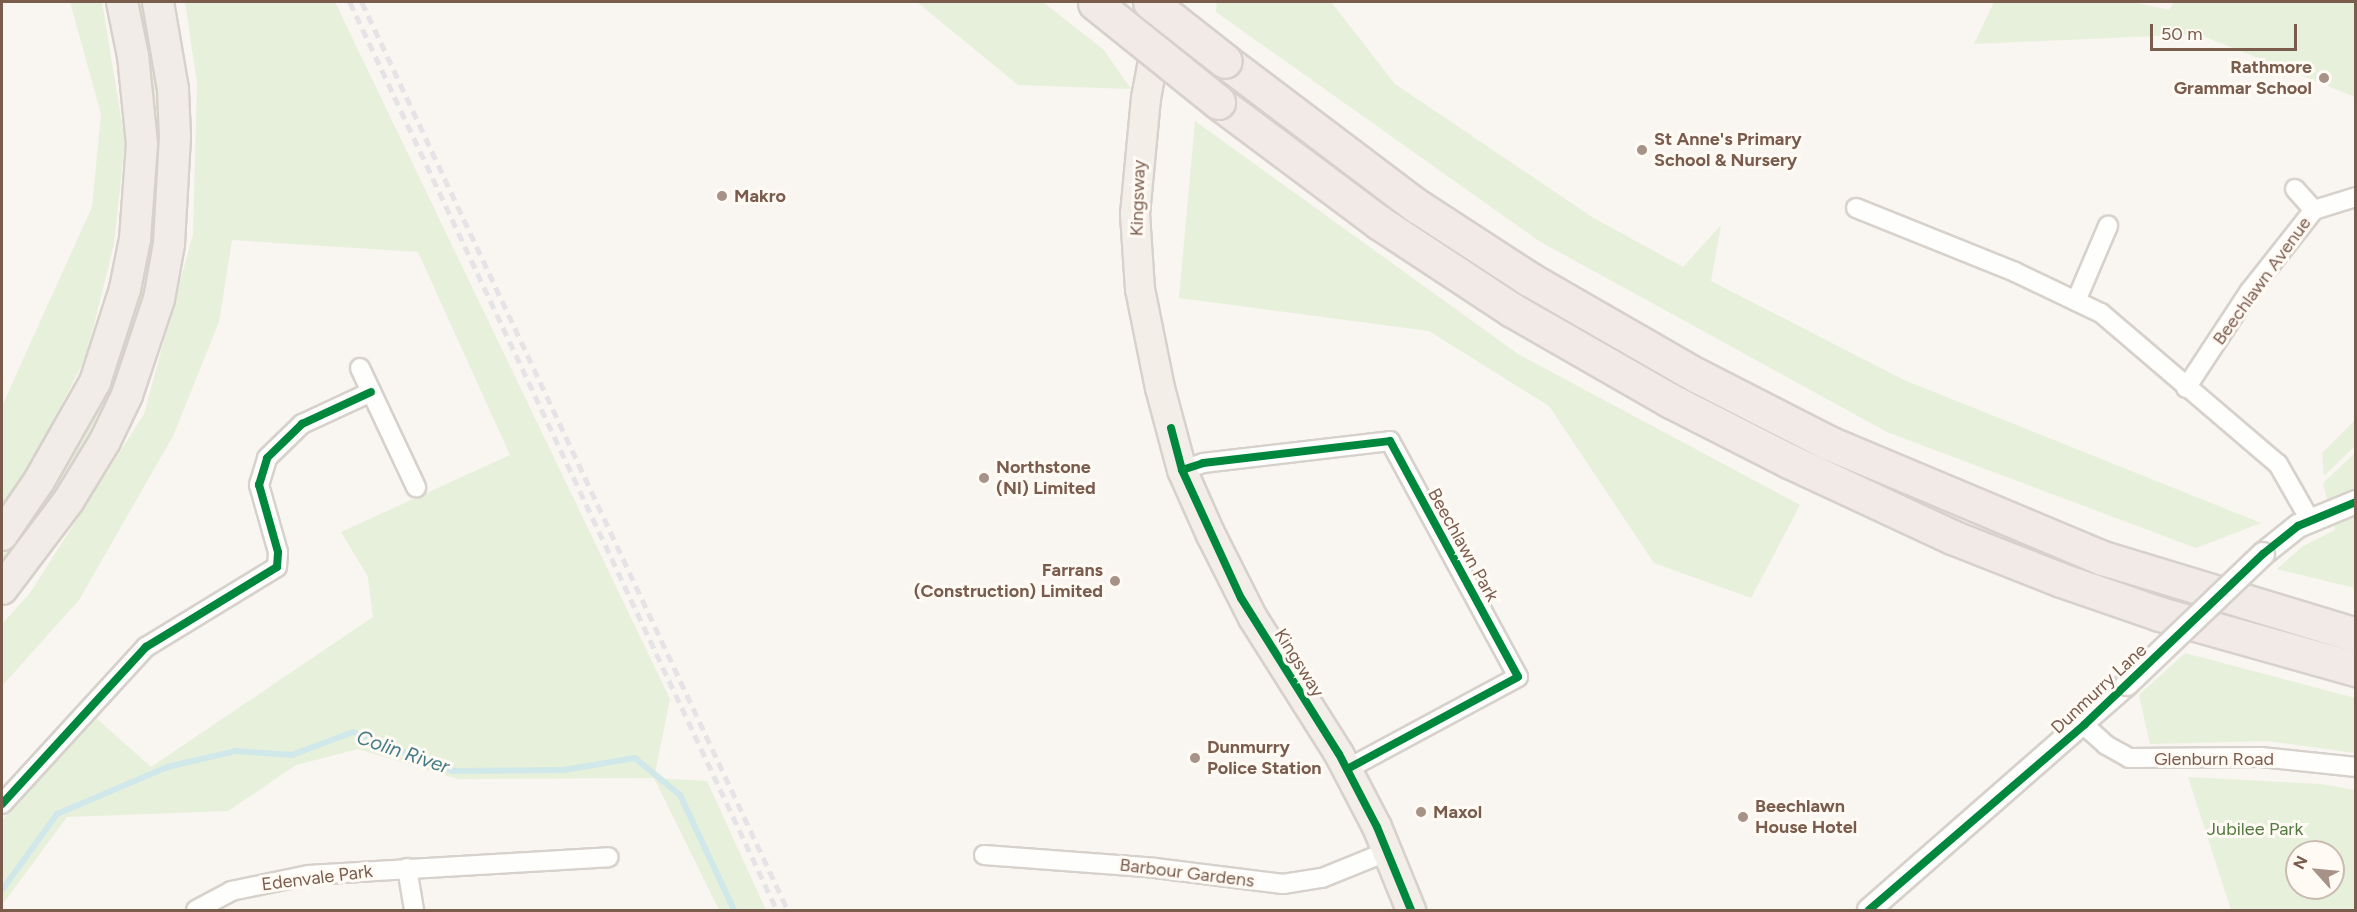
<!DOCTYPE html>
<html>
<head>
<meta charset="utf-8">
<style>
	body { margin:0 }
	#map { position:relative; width:2357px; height:912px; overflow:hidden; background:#f9f5f0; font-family:Figtree,sans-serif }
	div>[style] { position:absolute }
	.green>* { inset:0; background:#e7f0db }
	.stream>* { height:6px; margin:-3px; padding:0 3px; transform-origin:3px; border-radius:3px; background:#d0e8ea }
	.roads { filter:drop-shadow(2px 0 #d7d1cb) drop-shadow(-2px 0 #d7d1cb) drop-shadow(0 2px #d7d1cb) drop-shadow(0 -2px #d7d1cb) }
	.minor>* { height:18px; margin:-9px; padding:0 9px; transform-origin:9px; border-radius:9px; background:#fefefd }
	.tertiary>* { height:22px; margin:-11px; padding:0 11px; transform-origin:11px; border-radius:11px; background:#fefefd }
	.primary>* { height:28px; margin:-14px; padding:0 14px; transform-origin:14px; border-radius:14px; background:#f3eee8 }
	.trunk>* { height:30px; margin:-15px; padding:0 15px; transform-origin:15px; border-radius:15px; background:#f2ece8 }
	.motorway>* { height:33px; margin:-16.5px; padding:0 16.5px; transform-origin:16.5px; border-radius:16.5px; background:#f2eae7 }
	.rail>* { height:4.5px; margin-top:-2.25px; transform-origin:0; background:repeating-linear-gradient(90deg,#e6e3e7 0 9px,transparent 0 15px) }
	.bridges { filter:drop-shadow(2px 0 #d7d1cb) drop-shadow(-2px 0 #d7d1cb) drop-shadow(0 2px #d7d1cb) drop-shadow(0 -2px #d7d1cb) }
	.tertiary-bridge>* { height:22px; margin:-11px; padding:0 11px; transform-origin:11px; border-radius:11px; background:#fefefd }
	.motorway-bridge>* { height:33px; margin:-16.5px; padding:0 16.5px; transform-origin:16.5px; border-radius:16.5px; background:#f2eae7 }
	.cycleway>* { height:8px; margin:-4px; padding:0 4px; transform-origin:4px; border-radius:4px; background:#00873e }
	.dots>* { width:16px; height:16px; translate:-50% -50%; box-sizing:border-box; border:3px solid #fffaf3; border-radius:50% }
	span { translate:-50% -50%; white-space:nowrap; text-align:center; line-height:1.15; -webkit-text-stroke:6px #fffaf3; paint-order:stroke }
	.poi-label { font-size:18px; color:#7a5c4d; font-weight:700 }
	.right { translate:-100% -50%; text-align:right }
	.left { translate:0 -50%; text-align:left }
	.street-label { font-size:18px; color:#7a5c4d }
	.park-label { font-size:18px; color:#537a41 }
	.water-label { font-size:20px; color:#437c86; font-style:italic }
	.frame { position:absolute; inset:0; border:3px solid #7a5c4d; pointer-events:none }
	.north { position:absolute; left:2285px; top:840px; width:60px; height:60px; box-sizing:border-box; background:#fffaf3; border:2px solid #cabbb1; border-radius:50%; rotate:297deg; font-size:16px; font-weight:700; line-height:24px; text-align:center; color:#7a5c4d }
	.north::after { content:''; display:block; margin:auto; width:21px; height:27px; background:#a69286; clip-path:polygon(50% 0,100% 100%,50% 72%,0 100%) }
	.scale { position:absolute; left:2150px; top:24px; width:147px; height:27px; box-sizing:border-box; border:3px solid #7a5c4d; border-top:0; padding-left:8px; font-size:18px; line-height:21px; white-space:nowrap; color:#7a5c4d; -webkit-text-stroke:4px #fffaf3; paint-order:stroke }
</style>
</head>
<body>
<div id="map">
	<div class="green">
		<i style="clip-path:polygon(70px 2px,102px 2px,125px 142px,114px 244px,86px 357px,22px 482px,2px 507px,2px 406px,92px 207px,101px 114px)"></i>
		<i style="clip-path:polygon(132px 2px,145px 2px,161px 105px,162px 171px,145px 293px,105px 404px,65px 480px,2px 562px,2px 543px,122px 329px)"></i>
		<i style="clip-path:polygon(185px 2px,335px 2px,670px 699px,654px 778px,707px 781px,766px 910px,719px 910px,654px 778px,458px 779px,358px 749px,296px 765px,228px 811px,67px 817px,2px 905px,2px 820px,95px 717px,151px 767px,373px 617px,368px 577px,341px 532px,510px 455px,418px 252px,232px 240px,219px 322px,173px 436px,79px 600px,2px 686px,2px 624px,30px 593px,144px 414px,193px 234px,197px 83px)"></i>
		<i style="clip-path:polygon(917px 2px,1043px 2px,1104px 50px,1131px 89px,1018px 85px)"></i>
		<i style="clip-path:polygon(1217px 2px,1331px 2px,1395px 84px,1592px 217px,1683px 267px,1721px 225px,1711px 281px,1904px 380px,2261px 523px,2196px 548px,1887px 432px,1539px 241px,1216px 12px)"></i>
		<i style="clip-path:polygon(1994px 2px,2134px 2px,2169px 10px,2174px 2px,2355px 2px,2355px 97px,2198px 34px,1974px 44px)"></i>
		<i style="clip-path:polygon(1195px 121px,1518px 354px,1800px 505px,1751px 598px,1654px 563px,1549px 406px,1429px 331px,1179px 298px)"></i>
		<i style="clip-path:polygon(2355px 420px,2355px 446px,2324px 476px,2322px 453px)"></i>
		<i style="clip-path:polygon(2355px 453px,2355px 588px,2277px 569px,2303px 546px,2335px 530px,2323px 483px)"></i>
		<i style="clip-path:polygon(2185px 653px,2355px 698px,2355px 753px,2268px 741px,2150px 744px,2139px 695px)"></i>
		<i style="clip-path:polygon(evenodd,2188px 777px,2321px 784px,2355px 790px,2355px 910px,2231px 910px,2188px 777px,2297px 852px,2333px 852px,2333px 888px,2297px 888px,2297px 852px)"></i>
	</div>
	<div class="stream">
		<i style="left:2px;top:890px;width:94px;rotate:-54.1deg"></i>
		<i style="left:57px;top:814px;width:120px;rotate:-23.1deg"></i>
		<i style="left:167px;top:767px;width:71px;rotate:-13.1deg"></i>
		<i style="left:236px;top:751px;width:56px;rotate:4.1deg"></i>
		<i style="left:292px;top:755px;width:65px;rotate:-20.7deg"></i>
		<i style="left:353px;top:732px;width:107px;rotate:21.3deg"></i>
		<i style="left:453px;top:771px;width:111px;rotate:-0.5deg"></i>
		<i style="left:564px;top:770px;width:72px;rotate:-9.6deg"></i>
		<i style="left:635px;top:758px;width:58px;rotate:39.4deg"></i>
		<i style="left:680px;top:795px;width:127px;rotate:64.8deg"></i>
	</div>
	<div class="roads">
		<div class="minor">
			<i style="left:2295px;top:189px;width:28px;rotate:48deg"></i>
			<i style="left:1856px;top:208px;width:171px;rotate:21.9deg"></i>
			<i style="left:2015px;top:272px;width:95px;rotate:25.5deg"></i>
			<i style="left:2101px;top:313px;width:233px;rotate:40.5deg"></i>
			<i style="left:2278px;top:464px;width:64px;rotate:60.3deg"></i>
			<i style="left:2076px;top:301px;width:82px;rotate:-66.9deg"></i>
			<i style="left:360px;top:368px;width:132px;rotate:64.8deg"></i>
			<i style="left:2186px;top:388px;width:115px;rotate:-56.7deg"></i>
			<i style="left:2249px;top:292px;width:105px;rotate:-51.6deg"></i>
			<i style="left:2314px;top:210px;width:44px;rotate:-17.2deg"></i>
			<i style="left:1182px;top:470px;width:22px;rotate:-18deg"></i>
			<i style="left:1203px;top:463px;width:188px;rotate:-6.7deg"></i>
			<i style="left:1390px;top:441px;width:268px;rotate:61.5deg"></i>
			<i style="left:1518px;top:677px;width:194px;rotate:151.7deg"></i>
			<i style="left:2084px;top:725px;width:30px;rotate:42deg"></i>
			<i style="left:2106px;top:745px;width:26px;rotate:29deg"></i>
			<i style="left:2129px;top:758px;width:132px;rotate:-0.4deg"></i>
			<i style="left:2261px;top:757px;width:96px;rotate:6deg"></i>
			<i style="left:2px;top:804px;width:213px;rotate:-47.5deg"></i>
			<i style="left:146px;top:647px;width:153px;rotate:-31.4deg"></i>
			<i style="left:277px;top:567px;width:15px;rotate:-86deg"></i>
			<i style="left:278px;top:552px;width:70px;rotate:-105.8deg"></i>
			<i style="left:259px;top:485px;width:28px;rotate:-73deg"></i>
			<i style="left:267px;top:458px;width:49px;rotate:-44.2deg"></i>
			<i style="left:302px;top:424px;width:76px;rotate:-24.9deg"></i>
			<i style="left:984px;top:855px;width:171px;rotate:4.3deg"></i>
			<i style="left:1155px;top:868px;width:129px;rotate:7.1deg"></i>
			<i style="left:1283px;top:884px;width:39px;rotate:-9deg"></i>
			<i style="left:1322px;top:878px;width:69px;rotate:-22.1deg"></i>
			<i style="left:407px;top:868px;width:43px;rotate:80.5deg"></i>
			<i style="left:196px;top:910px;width:40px;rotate:-28deg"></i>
			<i style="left:231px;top:891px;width:80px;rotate:-11.6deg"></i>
			<i style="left:309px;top:875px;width:300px;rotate:-3.4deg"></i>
		</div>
		<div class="tertiary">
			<i style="left:2263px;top:554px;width:45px;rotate:-38.7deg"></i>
			<i style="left:2298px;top:526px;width:63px;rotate:-22.5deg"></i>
			<i style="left:1869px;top:910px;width:343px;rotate:-41.2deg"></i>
		</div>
		<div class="primary">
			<i style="left:1164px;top:2px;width:98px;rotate:100.6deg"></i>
			<i style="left:1146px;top:98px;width:117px;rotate:95.4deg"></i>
			<i style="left:1135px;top:214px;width:75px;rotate:86.2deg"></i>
			<i style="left:1140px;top:289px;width:101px;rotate:78.6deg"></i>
			<i style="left:1160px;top:388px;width:85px;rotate:75deg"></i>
			<i style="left:1182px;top:470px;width:71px;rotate:66deg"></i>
			<i style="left:1211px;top:535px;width:93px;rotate:63.2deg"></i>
			<i style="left:1253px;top:618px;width:161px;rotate:57.7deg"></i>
			<i style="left:1339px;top:754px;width:82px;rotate:62.5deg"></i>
			<i style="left:1377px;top:827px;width:90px;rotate:67.7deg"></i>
		</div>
		<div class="trunk">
			<i style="left:2px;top:535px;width:65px;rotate:-55.6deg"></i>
			<i style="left:39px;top:481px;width:114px;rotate:-60.5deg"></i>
			<i style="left:95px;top:382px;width:98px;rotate:-72.1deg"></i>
			<i style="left:125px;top:289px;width:51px;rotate:-78.7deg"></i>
			<i style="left:135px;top:239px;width:95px;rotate:-85.8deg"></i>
			<i style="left:142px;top:144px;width:88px;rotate:-95.8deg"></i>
			<i style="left:133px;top:56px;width:55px;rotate:-101.5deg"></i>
			<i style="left:2px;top:589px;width:111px;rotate:-53deg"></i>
			<i style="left:69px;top:500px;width:69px;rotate:-58.6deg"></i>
			<i style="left:105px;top:441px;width:51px;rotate:-64.4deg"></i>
			<i style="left:127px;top:395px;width:101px;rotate:-71.6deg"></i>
			<i style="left:159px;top:299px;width:56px;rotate:-79.7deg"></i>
			<i style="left:169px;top:244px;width:107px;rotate:-86.8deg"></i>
			<i style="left:175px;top:137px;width:48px;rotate:-92.4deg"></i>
			<i style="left:173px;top:89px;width:88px;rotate:-99.8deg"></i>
		</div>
		<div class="motorway">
			<i style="left:1225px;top:61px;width:241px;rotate:37.1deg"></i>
			<i style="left:1417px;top:206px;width:134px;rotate:33.1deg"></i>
			<i style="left:1529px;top:279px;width:195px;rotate:29.9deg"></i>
			<i style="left:1698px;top:376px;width:147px;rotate:27.1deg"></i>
			<i style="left:1829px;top:443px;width:297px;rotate:22.8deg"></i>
			<i style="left:2103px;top:558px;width:264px;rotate:16.9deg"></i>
			<i style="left:1218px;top:102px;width:202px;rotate:36.8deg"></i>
			<i style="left:1380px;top:223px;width:158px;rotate:33.4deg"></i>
			<i style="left:1512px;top:310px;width:183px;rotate:29.8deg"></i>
			<i style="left:1671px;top:401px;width:132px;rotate:27deg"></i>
			<i style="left:1789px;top:461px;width:180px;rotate:25deg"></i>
			<i style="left:1952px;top:537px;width:117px;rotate:21.5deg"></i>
			<i style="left:2061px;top:580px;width:105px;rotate:19deg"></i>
			<i style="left:2160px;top:614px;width:204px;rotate:15.7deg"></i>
		</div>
	</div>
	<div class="rail">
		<i style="left:350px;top:2px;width:1003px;rotate:64.81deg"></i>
		<i style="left:362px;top:2px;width:1003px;rotate:64.87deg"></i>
	</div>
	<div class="bridges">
		<div class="tertiary-bridge">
			<i style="left:2127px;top:684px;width:188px;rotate:-43.7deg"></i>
		</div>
		<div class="motorway-bridge">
			<i style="left:1150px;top:2px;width:95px;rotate:38.2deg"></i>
			<i style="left:1095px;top:3px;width:158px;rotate:38.8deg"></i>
		</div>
	</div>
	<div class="cycleway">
		<i style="left:1171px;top:428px;width:43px;rotate:75.3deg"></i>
		<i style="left:1182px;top:470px;width:141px;rotate:65.3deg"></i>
		<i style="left:1241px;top:598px;width:184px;rotate:57.9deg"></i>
		<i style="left:1339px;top:754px;width:82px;rotate:62.5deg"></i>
		<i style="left:1377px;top:827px;width:90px;rotate:67.7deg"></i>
		<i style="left:1182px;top:470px;width:22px;rotate:-18deg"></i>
		<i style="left:1203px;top:463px;width:188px;rotate:-6.7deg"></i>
		<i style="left:1390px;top:441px;width:268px;rotate:61.5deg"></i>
		<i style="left:1518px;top:677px;width:194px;rotate:151.7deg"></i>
		<i style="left:2px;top:804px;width:213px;rotate:-47.5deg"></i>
		<i style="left:146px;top:647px;width:153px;rotate:-31.4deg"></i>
		<i style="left:277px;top:567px;width:15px;rotate:-86deg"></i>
		<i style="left:278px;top:552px;width:70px;rotate:-105.8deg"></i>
		<i style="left:259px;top:485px;width:28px;rotate:-73deg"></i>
		<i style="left:267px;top:458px;width:49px;rotate:-44.2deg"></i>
		<i style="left:302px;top:424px;width:76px;rotate:-24.9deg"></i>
		<i style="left:1869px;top:910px;width:284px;rotate:-40.7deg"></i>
		<i style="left:2084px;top:725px;width:248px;rotate:-43.7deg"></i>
		<i style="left:2263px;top:554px;width:45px;rotate:-38.7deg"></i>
		<i style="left:2298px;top:526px;width:63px;rotate:-22.5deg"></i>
	</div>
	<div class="dots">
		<i style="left:2324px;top:78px;background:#a69286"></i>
		<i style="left:1642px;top:150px;background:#a69286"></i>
		<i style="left:722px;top:196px;background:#a69286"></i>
		<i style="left:984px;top:478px;background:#a69286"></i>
		<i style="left:1115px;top:581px;background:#a69286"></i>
		<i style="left:1195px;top:758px;background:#a69286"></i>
		<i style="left:1421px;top:812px;background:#a69286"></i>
		<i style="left:1743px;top:817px;background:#a69286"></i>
	</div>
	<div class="poi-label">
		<span class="right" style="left:2312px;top:78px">Rathmore<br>Grammar School</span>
		<span class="left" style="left:1654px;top:150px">St Anne's Primary<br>School &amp; Nursery</span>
		<span class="left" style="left:734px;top:196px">Makro</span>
		<span class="left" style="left:996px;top:478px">Northstone<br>(NI) Limited</span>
		<span class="right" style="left:1103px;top:581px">Farrans<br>(Construction) Limited</span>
		<span class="left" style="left:1207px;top:758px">Dunmurry<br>Police Station</span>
		<span class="left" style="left:1755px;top:817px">Beechlawn<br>House Hotel</span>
		<span class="left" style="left:1433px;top:812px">Maxol</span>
	</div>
	<div class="street-label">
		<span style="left:1138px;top:198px;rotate:-88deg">Kingsway</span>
		<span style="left:2262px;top:281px;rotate:-54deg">Beechlawn Avenue</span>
		<span style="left:1463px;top:545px;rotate:61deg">Beechlawn Park</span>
		<span style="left:1299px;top:663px;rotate:58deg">Kingsway</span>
		<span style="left:2099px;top:689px;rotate:-43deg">Dunmurry Lane</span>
		<span style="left:2214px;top:759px">Glenburn Road</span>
		<span style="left:1187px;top:873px;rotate:7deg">Barbour Gardens</span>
		<span style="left:317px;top:878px;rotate:-7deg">Edenvale Park</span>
	</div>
	<div class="park-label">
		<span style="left:2255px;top:829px">Jubilee Park</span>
	</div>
	<div class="water-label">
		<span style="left:403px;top:752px;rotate:19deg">Colin River</span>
	</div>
	<div class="frame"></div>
	<div class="north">N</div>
	<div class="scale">50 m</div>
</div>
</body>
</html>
